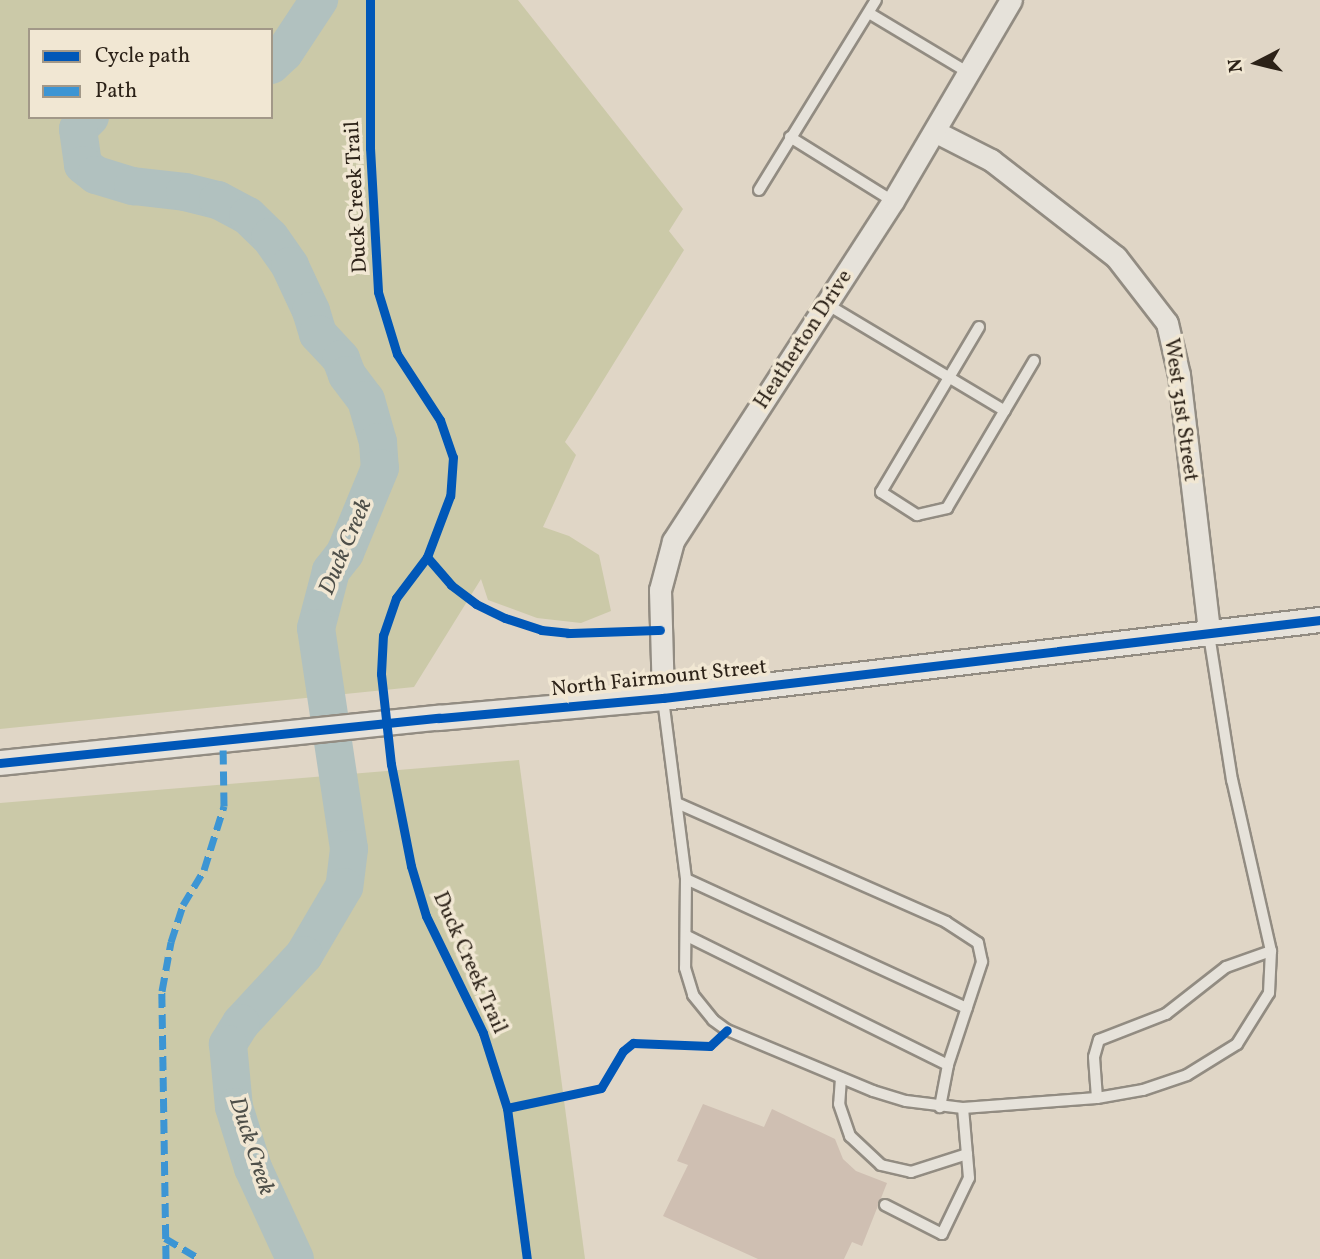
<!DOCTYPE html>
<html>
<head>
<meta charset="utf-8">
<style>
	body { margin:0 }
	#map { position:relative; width:1320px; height:1259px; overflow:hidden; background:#e0d6c6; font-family:Vollkorn,serif }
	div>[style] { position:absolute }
	.green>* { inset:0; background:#cbc9a8 }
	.river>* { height:38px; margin:-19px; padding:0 19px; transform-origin:19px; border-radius:19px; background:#b1c1bf }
	.building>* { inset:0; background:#cfbfb2 }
	.roads { filter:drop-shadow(2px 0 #928c82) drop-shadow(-2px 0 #928c82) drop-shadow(0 2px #928c82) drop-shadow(0 -2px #928c82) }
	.service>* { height:10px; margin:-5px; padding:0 5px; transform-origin:5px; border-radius:5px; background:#e6e2da }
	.minor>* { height:21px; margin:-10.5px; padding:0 10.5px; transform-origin:10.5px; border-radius:10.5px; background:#e6e2da }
	.tertiary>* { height:24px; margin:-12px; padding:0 12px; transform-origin:12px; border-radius:12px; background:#e6e2da }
	.quiet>* { height:7px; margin-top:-3.5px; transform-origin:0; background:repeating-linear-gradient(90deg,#3c95d4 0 14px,transparent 0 21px) }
	.cycleway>* { height:9px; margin:-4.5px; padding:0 4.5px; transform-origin:4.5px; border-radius:4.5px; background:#0057b8 }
	span { translate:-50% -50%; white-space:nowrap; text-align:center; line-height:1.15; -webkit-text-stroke:7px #f1e7d3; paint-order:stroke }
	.street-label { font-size:21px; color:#2c2218 }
	.water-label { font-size:23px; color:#4e4f49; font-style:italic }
	.legend { position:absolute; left:28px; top:28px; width:245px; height:91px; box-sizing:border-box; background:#f1e7d3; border:2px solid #a29888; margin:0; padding:9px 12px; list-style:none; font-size:21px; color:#2c2218 }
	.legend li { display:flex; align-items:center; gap:14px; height:35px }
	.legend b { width:35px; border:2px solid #a29888 }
	.north { position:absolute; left:1222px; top:28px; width:70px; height:70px; -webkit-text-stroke:5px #f1e7d3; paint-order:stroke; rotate:263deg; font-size:19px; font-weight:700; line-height:28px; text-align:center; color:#2c2218 }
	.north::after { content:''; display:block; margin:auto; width:24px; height:32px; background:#2c2218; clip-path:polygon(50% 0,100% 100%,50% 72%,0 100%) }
</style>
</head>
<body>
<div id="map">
	<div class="green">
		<i style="clip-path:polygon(evenodd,0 0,518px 0,683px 209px,669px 231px,684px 250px,565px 442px,576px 455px,543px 527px,569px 536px,599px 555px,611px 611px,581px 623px,537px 618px,488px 600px,481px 579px,414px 687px,0 729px,0 0,30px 30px,271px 30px,271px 117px,30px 117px,30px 30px)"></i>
		<i style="clip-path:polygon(519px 760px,585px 1259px,0 1259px,0 803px)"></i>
	</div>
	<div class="river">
		<i style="left:271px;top:65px;width:18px;rotate:-43deg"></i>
		<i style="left:284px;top:53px;width:64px;rotate:-56.6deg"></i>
		<i style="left:90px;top:117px;width:17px;rotate:135deg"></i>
		<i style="left:78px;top:129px;width:36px;rotate:82deg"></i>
		<i style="left:83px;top:165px;width:16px;rotate:38deg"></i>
		<i style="left:96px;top:175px;width:39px;rotate:17deg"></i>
		<i style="left:133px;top:186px;width:52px;rotate:6.6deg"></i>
		<i style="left:185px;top:192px;width:34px;rotate:14deg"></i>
		<i style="left:218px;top:200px;width:34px;rotate:28deg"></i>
		<i style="left:248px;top:216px;width:30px;rotate:44deg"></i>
		<i style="left:270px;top:237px;width:35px;rotate:55deg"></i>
		<i style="left:290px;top:266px;width:50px;rotate:65deg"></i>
		<i style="left:311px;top:311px;width:24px;rotate:73deg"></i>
		<i style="left:318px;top:334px;width:34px;rotate:47deg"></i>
		<i style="left:341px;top:359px;width:17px;rotate:69deg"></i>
		<i style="left:347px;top:375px;width:31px;rotate:53deg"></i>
		<i style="left:366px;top:400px;width:44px;rotate:74.1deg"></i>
		<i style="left:378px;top:442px;width:26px;rotate:86deg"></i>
		<i style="left:380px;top:468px;width:92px;rotate:112.4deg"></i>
		<i style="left:345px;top:553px;width:23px;rotate:128deg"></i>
		<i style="left:331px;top:571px;width:59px;rotate:104.7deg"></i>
		<i style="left:316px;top:628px;width:223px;rotate:81.5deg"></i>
		<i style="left:349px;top:849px;width:38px;rotate:97deg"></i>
		<i style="left:344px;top:887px;width:79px;rotate:120.5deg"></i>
		<i style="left:304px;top:955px;width:93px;rotate:132.8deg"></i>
		<i style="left:241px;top:1023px;width:25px;rotate:122deg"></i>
		<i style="left:228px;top:1044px;width:63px;rotate:84.6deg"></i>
		<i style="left:234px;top:1107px;width:64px;rotate:72.7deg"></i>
		<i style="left:253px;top:1168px;width:100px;rotate:65.2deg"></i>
	</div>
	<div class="building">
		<i style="clip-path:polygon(703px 1104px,764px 1127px,772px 1109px,835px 1139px,843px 1159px,856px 1171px,887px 1183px,862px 1246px,852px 1242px,844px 1259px,758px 1259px,663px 1216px,688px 1165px,677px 1161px)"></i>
	</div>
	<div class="roads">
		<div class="service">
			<i style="left:869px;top:13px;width:117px;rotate:31deg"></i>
			<i style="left:790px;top:137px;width:121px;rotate:31.9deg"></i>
			<i style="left:759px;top:190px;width:223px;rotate:-58.4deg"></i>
			<i style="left:828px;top:305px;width:206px;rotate:30.9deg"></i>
			<i style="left:979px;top:327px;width:192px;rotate:120.7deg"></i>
			<i style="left:881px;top:492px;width:43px;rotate:32.6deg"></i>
			<i style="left:917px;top:515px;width:31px;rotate:-13deg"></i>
			<i style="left:947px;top:508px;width:171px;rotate:-59.4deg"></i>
			<i style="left:663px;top:699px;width:181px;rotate:82.7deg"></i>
			<i style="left:686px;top:879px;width:89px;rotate:90.6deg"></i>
			<i style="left:685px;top:968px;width:28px;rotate:73deg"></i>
			<i style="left:693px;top:995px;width:32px;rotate:51deg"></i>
			<i style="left:713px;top:1020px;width:17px;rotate:36deg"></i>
			<i style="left:727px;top:1030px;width:158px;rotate:22.7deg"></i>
			<i style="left:873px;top:1091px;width:34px;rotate:17deg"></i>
			<i style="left:906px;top:1101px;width:57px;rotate:7deg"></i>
			<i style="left:963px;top:1108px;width:134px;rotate:-4.3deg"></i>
			<i style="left:1097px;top:1098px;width:47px;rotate:-9.9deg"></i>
			<i style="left:1143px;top:1090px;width:46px;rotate:-18.8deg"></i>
			<i style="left:1187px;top:1075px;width:59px;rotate:-31.8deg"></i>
			<i style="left:1237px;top:1044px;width:60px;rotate:-57.9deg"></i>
			<i style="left:1269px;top:993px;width:42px;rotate:-87.3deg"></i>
			<i style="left:1271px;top:951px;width:175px;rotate:-102.8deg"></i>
			<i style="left:1232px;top:780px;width:148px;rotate:-99deg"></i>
			<i style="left:679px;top:804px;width:292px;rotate:23.8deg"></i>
			<i style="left:946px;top:922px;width:38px;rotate:33deg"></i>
			<i style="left:978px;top:943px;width:19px;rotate:78deg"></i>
			<i style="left:982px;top:962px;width:108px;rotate:108.3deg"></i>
			<i style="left:686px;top:879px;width:309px;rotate:24.7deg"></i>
			<i style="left:687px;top:936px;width:291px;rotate:26.3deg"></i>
			<i style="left:948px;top:1065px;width:43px;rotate:100.8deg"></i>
			<i style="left:841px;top:1078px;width:26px;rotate:94deg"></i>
			<i style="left:839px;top:1104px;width:34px;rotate:71deg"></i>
			<i style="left:850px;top:1136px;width:42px;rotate:43.1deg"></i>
			<i style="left:881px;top:1165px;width:31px;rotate:13deg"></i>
			<i style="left:911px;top:1172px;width:59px;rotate:-17.8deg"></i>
			<i style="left:1097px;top:1098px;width:41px;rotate:-94.2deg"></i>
			<i style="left:1094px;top:1057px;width:18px;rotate:-74deg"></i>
			<i style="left:1099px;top:1040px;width:72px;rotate:-21.2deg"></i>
			<i style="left:1166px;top:1014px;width:76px;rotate:-38.1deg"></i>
			<i style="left:1226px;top:967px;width:48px;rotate:-19.6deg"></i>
			<i style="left:885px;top:1205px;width:64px;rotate:27deg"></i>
			<i style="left:942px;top:1234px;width:62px;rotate:-64.3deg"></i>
			<i style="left:969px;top:1178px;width:70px;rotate:-94.9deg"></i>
		</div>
		<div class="minor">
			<i style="left:936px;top:132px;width:62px;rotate:27deg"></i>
			<i style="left:991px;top:160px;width:158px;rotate:37.8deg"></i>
			<i style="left:1116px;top:257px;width:83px;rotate:52.3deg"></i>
			<i style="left:1167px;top:323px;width:53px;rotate:77deg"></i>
			<i style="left:1179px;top:375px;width:258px;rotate:83.3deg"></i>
			<i style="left:663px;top:698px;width:108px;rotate:-91.6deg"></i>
			<i style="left:660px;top:590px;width:51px;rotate:-75.1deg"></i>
			<i style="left:673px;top:541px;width:405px;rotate:-57.1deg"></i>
			<i style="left:893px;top:201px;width:233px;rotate:-59.6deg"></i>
		</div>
		<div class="tertiary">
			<i style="left:0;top:763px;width:441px;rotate:-5.9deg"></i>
			<i style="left:439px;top:718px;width:225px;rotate:-5.1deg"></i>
			<i style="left:663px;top:698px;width:662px;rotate:-6.77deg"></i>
		</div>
	</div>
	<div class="quiet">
		<i style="left:165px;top:1238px;width:41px;rotate:31deg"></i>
		<i style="left:166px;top:1259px;width:268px;rotate:-90.9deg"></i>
		<i style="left:162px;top:991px;width:50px;rotate:-79.6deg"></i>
		<i style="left:171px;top:942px;width:39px;rotate:-72deg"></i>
		<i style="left:183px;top:905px;width:41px;rotate:-59deg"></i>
		<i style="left:204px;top:870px;width:67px;rotate:-72.6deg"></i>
		<i style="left:224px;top:806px;width:66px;rotate:-90.9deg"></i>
	</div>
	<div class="cycleway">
		<i style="left:370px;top:0;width:148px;rotate:90deg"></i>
		<i style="left:370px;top:148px;width:144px;rotate:86.8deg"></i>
		<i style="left:378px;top:292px;width:65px;rotate:73deg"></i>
		<i style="left:397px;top:354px;width:79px;rotate:56.9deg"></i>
		<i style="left:440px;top:420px;width:39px;rotate:71deg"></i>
		<i style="left:453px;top:457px;width:39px;rotate:94deg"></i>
		<i style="left:450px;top:496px;width:65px;rotate:110.7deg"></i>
		<i style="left:427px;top:557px;width:51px;rotate:127.1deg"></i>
		<i style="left:396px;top:598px;width:39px;rotate:109deg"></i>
		<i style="left:383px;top:635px;width:39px;rotate:93deg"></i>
		<i style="left:381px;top:674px;width:91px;rotate:83.7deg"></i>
		<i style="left:391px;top:764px;width:104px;rotate:78.9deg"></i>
		<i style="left:411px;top:866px;width:52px;rotate:73.3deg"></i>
		<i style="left:426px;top:916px;width:130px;rotate:64deg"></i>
		<i style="left:483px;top:1033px;width:79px;rotate:72.3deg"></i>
		<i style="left:507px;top:1108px;width:152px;rotate:82.5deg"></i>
		<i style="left:427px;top:557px;width:37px;rotate:49deg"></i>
		<i style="left:451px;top:585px;width:31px;rotate:37deg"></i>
		<i style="left:476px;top:604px;width:32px;rotate:26deg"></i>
		<i style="left:505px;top:618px;width:38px;rotate:18deg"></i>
		<i style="left:541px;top:630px;width:27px;rotate:6deg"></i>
		<i style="left:568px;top:633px;width:92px;rotate:-1.9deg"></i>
		<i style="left:0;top:763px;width:441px;rotate:-5.9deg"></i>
		<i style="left:439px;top:718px;width:225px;rotate:-5.1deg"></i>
		<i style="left:663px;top:698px;width:662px;rotate:-6.77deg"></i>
		<i style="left:507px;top:1108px;width:96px;rotate:-12deg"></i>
		<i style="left:601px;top:1088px;width:43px;rotate:-59.3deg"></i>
		<i style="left:623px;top:1051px;width:13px;rotate:-39deg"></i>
		<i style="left:633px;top:1043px;width:77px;rotate:2.2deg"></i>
		<i style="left:710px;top:1046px;width:23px;rotate:-43deg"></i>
	</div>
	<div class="street-label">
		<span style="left:357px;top:197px;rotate:-93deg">Duck Creek Trail</span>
		<span style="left:804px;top:340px;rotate:-57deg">Heatherton Drive</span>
		<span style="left:1180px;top:410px;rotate:82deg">West 31st Street</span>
		<span style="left:659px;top:679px;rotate:-6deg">North Fairmount Street</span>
		<span style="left:469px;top:963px;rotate:66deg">Duck Creek Trail</span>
	</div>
	<div class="water-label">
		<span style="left:346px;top:547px;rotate:-67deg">Duck Creek</span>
		<span style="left:251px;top:1146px;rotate:72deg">Duck Creek</span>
	</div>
	<ul class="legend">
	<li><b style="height:9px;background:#0057b8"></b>Cycle path</li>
	<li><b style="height:9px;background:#3c95d4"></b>Path</li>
	</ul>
	<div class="north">N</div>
</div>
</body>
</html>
